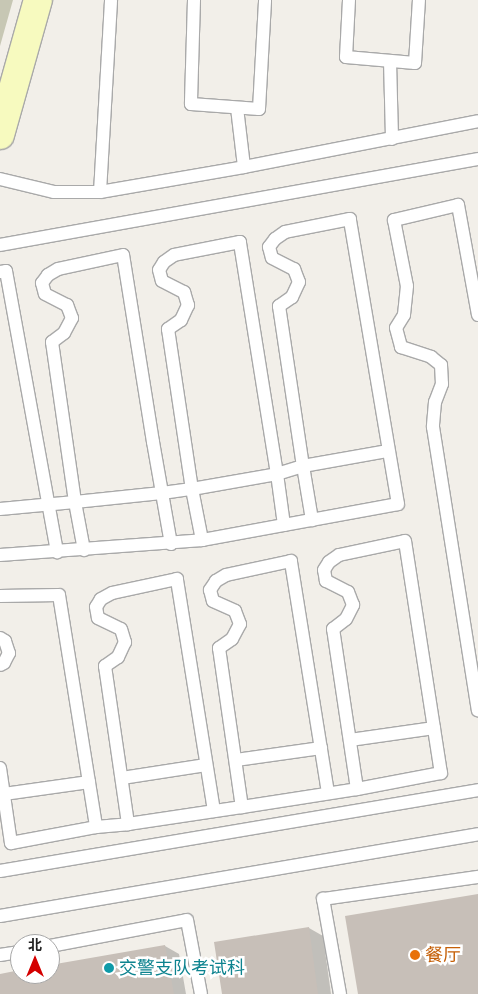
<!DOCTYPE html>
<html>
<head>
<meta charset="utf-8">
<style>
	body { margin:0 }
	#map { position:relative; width:478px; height:994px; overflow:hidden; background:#f2efe9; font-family:"Roboto Condensed","Noto Sans SC",sans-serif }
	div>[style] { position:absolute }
	.construction>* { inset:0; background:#c7c7b4 }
	.shadow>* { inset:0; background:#0003 }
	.building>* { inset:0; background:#c7bfb8 }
	.roads { filter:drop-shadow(1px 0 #a9a9a9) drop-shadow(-1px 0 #a9a9a9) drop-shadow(0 1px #a9a9a9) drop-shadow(0 -1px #a9a9a9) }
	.service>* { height:12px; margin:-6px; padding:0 6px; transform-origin:6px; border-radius:6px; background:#fff }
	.secondary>* { height:28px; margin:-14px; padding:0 14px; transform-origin:14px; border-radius:14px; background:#f7fabf }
	.dots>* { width:14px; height:14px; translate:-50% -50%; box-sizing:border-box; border:2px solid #fff; border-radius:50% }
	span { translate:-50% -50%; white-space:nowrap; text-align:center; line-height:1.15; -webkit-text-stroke:5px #fff; paint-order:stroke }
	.food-label { font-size:18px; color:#c56008 }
	.left { translate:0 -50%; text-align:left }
	.culture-label { font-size:18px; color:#0d838f }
	.north { position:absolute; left:10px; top:934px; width:50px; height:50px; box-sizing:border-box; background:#fff; border:1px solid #a7a7a7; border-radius:50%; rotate:0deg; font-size:14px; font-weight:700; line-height:20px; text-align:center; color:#222 }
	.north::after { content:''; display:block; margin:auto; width:18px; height:22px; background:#d40000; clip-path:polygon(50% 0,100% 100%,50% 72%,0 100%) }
</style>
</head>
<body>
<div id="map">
	<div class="construction">
		<i style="clip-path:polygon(0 0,13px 0,0 46px)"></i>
	</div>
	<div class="shadow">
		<i style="clip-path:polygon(309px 928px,323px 936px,331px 994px,224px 994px)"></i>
		<i style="clip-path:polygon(165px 946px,179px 954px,186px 994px,0 994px,0 975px,20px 972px,20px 974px,50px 974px,50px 966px)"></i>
	</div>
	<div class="building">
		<i style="clip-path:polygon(478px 894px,478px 994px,358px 994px,345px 916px)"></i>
		<i style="clip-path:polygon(309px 927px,318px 994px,222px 994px,214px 942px)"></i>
		<i style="clip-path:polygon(165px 945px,174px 994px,0 994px,0 974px,20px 970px,20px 974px,50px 974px,50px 965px)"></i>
	</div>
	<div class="roads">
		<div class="service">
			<i style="left:194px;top:0;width:104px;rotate:91.7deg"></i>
			<i style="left:191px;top:104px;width:68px;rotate:4.2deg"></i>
			<i style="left:259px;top:109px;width:109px;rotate:-86.8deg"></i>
			<i style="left:349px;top:0;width:57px;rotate:93deg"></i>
			<i style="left:346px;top:57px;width:69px;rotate:5deg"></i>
			<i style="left:415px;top:63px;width:63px;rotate:-86.4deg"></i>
			<i style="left:390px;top:61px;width:78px;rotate:88.5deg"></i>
			<i style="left:237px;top:108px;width:59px;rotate:83.2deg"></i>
			<i style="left:0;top:179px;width:56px;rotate:13.5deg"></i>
			<i style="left:54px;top:192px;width:46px"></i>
			<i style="left:100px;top:192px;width:146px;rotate:-9.8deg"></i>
			<i style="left:244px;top:167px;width:238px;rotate:-11.1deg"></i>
			<i style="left:100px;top:192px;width:192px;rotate:-86.7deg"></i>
			<i style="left:0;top:245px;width:486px;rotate:-10.2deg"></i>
			<i style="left:0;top:272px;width:6px;rotate:-9deg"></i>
			<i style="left:6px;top:271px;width:286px;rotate:79.7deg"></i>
			<i style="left:478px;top:315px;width:112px;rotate:-100.3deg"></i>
			<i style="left:458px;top:205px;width:66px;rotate:166.8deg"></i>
			<i style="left:394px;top:220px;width:67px;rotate:78.9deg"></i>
			<i style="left:407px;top:286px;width:29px;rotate:96deg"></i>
			<i style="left:404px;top:315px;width:15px;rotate:122deg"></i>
			<i style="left:396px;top:328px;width:20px;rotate:75deg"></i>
			<i style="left:401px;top:347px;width:32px;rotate:18deg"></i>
			<i style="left:431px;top:357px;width:13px;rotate:39deg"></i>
			<i style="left:441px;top:365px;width:19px;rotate:87deg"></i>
			<i style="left:442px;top:384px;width:19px;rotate:111deg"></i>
			<i style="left:435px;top:402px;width:25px;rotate:95deg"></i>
			<i style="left:433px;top:427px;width:287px;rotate:81deg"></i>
			<i style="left:0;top:509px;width:75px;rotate:-5.3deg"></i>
			<i style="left:75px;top:502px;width:49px;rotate:79.4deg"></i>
			<i style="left:284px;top:525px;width:51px;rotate:-97.8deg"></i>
			<i style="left:277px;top:474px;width:235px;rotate:-99.1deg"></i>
			<i style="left:240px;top:242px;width:67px;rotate:168.9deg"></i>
			<i style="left:174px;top:255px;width:12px;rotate:145deg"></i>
			<i style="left:164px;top:262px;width:9px;rotate:122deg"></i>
			<i style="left:159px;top:270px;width:11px;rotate:75deg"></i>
			<i style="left:162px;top:281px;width:25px;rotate:27deg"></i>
			<i style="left:184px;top:292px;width:14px;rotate:73deg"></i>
			<i style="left:188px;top:305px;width:17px;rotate:115deg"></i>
			<i style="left:181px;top:320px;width:16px;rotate:145deg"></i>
			<i style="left:168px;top:329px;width:162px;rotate:81.5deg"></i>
			<i style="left:192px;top:489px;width:86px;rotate:-10deg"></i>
			<i style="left:277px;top:474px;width:27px;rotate:-17deg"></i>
			<i style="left:303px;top:466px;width:55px;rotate:80.5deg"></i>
			<i style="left:405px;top:541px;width:235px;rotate:81.2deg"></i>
			<i style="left:441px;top:773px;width:86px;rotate:169.2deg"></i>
			<i style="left:357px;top:789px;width:162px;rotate:-98.5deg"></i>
			<i style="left:333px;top:629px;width:16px;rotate:-38deg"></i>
			<i style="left:346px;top:619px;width:16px;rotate:-63deg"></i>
			<i style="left:353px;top:605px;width:14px;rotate:-111deg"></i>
			<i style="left:348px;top:592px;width:25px;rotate:-153deg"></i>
			<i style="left:326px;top:581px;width:11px;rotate:-100deg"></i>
			<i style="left:324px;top:570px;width:9px;rotate:-58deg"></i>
			<i style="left:329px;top:562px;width:12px;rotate:-35deg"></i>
			<i style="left:339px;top:555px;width:67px;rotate:-12deg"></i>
			<i style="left:171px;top:544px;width:104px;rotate:-100deg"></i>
			<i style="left:153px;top:442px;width:189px;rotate:-99.1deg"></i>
			<i style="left:123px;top:255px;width:66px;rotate:167.8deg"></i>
			<i style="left:58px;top:269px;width:12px;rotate:149deg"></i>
			<i style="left:48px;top:275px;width:10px;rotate:127deg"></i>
			<i style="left:42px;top:283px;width:11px;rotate:75deg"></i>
			<i style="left:45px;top:294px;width:25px;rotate:27deg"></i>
			<i style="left:67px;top:305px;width:14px;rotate:69deg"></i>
			<i style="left:72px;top:318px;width:17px;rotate:118deg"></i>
			<i style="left:64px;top:333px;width:15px;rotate:143deg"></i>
			<i style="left:52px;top:342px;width:162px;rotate:81.8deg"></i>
			<i style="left:75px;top:502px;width:87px;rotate:-5.9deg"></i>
			<i style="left:162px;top:493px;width:30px;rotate:-8deg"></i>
			<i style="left:192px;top:489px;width:52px;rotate:78.9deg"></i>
			<i style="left:0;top:555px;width:203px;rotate:-4.2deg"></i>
			<i style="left:202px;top:540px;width:199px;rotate:-10.4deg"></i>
			<i style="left:398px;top:504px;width:289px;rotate:-99.6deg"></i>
			<i style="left:350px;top:219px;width:66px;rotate:168.7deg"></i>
			<i style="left:285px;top:232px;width:12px;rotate:145deg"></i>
			<i style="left:275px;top:239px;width:10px;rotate:127deg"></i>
			<i style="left:269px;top:247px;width:11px;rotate:75deg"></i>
			<i style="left:272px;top:258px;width:25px;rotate:27deg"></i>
			<i style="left:294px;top:269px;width:14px;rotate:69deg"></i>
			<i style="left:299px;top:282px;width:17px;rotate:115deg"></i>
			<i style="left:292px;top:297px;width:16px;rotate:145deg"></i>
			<i style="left:279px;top:306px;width:162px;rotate:81.5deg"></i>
			<i style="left:303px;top:466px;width:85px;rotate:-10.1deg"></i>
			<i style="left:0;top:596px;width:59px;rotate:-1deg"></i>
			<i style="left:59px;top:595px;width:235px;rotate:80.9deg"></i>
			<i style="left:0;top:638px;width:6px;rotate:31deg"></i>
			<i style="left:5px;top:641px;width:13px;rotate:72deg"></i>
			<i style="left:9px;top:653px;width:11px;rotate:117deg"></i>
			<i style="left:4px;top:663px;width:4px;rotate:153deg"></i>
			<i style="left:350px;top:740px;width:85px;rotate:-8.1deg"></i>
			<i style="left:236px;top:760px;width:86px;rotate:-8deg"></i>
			<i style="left:0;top:768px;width:76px;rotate:81.7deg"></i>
			<i style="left:11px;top:843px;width:86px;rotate:-10.7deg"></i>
			<i style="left:96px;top:827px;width:32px;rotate:-5deg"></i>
			<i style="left:122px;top:778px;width:85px;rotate:-8.8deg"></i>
			<i style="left:328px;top:793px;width:235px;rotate:-99.1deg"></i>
			<i style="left:291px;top:561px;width:66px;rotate:167.8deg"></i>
			<i style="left:226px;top:575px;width:12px;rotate:149deg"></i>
			<i style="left:216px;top:581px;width:11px;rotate:124deg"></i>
			<i style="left:210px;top:590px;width:11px;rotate:75deg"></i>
			<i style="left:213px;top:601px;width:24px;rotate:24deg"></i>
			<i style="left:235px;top:611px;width:14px;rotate:69deg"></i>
			<i style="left:240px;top:624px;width:17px;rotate:118deg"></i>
			<i style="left:232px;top:639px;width:16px;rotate:145deg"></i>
			<i style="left:219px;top:648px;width:161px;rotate:81.8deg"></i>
			<i style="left:242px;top:807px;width:116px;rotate:-8.9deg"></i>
			<i style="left:4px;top:794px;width:86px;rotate:-8deg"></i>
			<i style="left:214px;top:811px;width:235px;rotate:-99.1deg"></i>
			<i style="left:177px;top:579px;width:66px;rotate:167.8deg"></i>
			<i style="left:112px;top:593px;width:13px;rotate:151deg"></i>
			<i style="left:101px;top:599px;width:9px;rotate:122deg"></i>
			<i style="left:96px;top:607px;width:11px;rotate:80deg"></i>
			<i style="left:98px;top:618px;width:25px;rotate:26deg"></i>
			<i style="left:121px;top:629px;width:14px;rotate:73deg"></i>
			<i style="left:125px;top:642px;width:17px;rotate:115deg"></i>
			<i style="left:118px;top:657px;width:16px;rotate:145deg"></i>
			<i style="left:105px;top:666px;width:160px;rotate:81.7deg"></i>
			<i style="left:128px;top:824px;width:115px;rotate:-8.5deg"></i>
			<i style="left:0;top:871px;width:485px;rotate:-9.6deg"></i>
			<i style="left:0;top:916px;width:485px;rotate:-9.7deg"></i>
			<i style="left:50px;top:946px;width:139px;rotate:-10.7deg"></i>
			<i style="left:187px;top:920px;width:75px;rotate:79.3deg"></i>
			<i style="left:0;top:955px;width:20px;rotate:-9deg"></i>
			<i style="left:340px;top:994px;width:97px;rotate:-100.1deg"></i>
			<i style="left:323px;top:899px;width:157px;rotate:-8.1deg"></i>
		</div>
		<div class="secondary">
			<i style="left:0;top:135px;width:140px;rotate:-74.3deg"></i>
		</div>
	</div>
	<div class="dots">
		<i style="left:415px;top:955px;background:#e8710a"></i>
		<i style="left:109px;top:968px;background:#0f9aa8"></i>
	</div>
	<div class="food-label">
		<span class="left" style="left:425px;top:955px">餐厅</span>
	</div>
	<div class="culture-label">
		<span class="left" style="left:119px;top:968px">交警支队考试科</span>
	</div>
	<div class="north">北</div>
</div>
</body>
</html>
